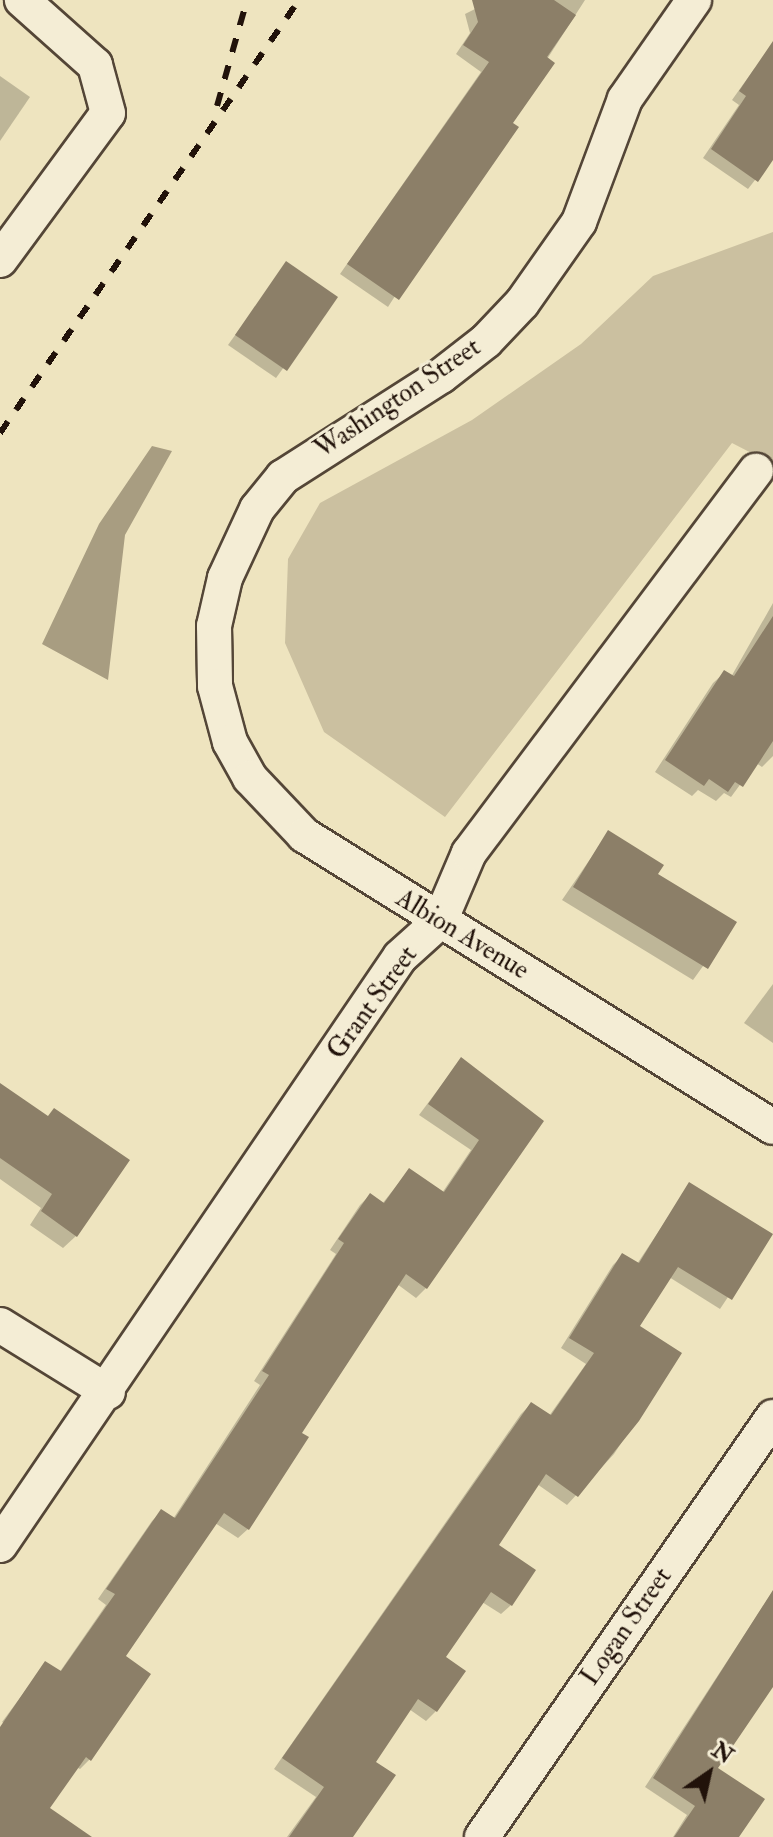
<!DOCTYPE html>
<html>
<head>
<meta charset="utf-8">
<style>
	body { margin:0 }
	#map { position:relative; width:773px; height:1837px; overflow:hidden; background:#eee4bf; font-family:"IM FELL Double Pica",serif }
	div>[style] { position:absolute }
	.green>* { inset:0; background:#cbc0a0 }
	.water>* { inset:0; background:#a89d81 }
	.shadow>* { inset:0; background:#0003 }
	.building>* { inset:0; background:#8c7f68 }
	.roads { filter:drop-shadow(2px 0 #544637) drop-shadow(-2px 0 #544637) drop-shadow(0 2px #544637) drop-shadow(0 -2px #544637) }
	.street>* { height:34px; margin:-17px; padding:0 17px; transform-origin:17px; border-radius:17px; background:#f4edd5 }
	.rail>* { height:6px; margin-top:-3px; transform-origin:0; background:repeating-linear-gradient(90deg,#21120a 0 14px,transparent 0 28px) }
	span { translate:-50% -50%; white-space:nowrap; text-align:center; line-height:1.15; -webkit-text-stroke:6px #f4edd5; paint-order:stroke }
	.street-label { font-size:26px; color:#21120a }
	.north { position:absolute; left:669px; top:1733px; width:80px; height:80px; -webkit-text-stroke:6px #f4edd5; paint-order:stroke; rotate:34deg; font-size:22px; font-weight:700; line-height:32px; text-align:center; color:#21120a }
	.north::after { content:''; display:block; margin:auto; width:28px; height:36px; background:#21120a; clip-path:polygon(50% 0,100% 100%,50% 72%,0 100%) }
</style>
</head>
<body>
<div id="map">
	<div class="green">
		<i style="clip-path:polygon(773px 232px,773px 464px,732px 443px,445px 817px,324px 732px,285px 643px,288px 559px,320px 503px,472px 420px,581px 344px,653px 276px)"></i>
	</div>
	<div class="water">
		<i style="clip-path:polygon(152px 446px,172px 451px,125px 535px,108px 680px,42px 644px,99px 524px)"></i>
	</div>
	<div class="shadow">
		<i style="clip-path:polygon(493px 0,585px 0,388px 307px,340px 274px,481px 72px,456px 54px,470px 33px,465px 14px)"></i>
		<i style="clip-path:polygon(773px 57px,773px 157px,748px 189px,703px 158px,739px 105px,732px 100px,754px 69px)"></i>
		<i style="clip-path:polygon(0 76px,30px 97px,0 141px)"></i>
		<i style="clip-path:polygon(286px 264px,335px 297px,276px 378px,228px 345px)"></i>
		<i style="clip-path:polygon(773px 603px,773px 756px,762px 767px,756px 763px,731px 797px,724px 793px,716px 801px,698px 790px,692px 796px,655px 772px,713px 683px,724px 673px,731px 677px)"></i>
		<i style="clip-path:polygon(608px 833px,656px 874px,734px 923px,693px 980px,562px 900px)"></i>
		<i style="clip-path:polygon(773px 984px,773px 1043px,744px 1023px)"></i>
		<i style="clip-path:polygon(461px 1059px,541px 1122px,426px 1288px,416px 1298px,397px 1284px,300px 1434px,248px 1529px,238px 1538px,215px 1523px,123px 1657px,90px 1759px,80px 1769px,76px 1767px,47px 1808px,77px 1837px,0 1837px,0 1735px,7px 1725px,2px 1722px,46px 1663px,59px 1673px,106px 1605px,98px 1599px,152px 1521px,162px 1511px,173px 1519px,260px 1385px,254px 1381px,336px 1254px,330px 1250px,360px 1205px,370px 1195px,382px 1204px,409px 1170px,442px 1193px,471px 1150px,419px 1115px)"></i>
		<i style="clip-path:polygon(0 1085px,76px 1236px,63px 1248px,30px 1225px,41px 1208px,0 1179px)"></i>
		<i style="clip-path:polygon(690px 1184px,770px 1234px,720px 1309px,669px 1277px,637px 1327px,680px 1354px,614px 1454px,567px 1505px,537px 1484px,496px 1546px,511px 1605px,501px 1614px,482px 1602px,444px 1657px,436px 1711px,426px 1721px,409px 1709px,373px 1762px,352px 1837px,287px 1837px,316px 1797px,274px 1769px,521px 1414px,531px 1404px,549px 1416px,586px 1364px,561px 1348px,613px 1265px,623px 1255px,637px 1264px)"></i>
		<i style="clip-path:polygon(773px 1591px,773px 1685px,716px 1769px,737px 1837px,673px 1837px,687px 1815px,645px 1787px)"></i>
	</div>
	<div class="building">
		<i style="clip-path:polygon(472px 0,554px 0,576px 15px,547px 57px,555px 63px,513px 123px,519px 127px,399px 300px,347px 264px,489px 62px,463px 45px,478px 22px)"></i>
		<i style="clip-path:polygon(773px 41px,773px 160px,758px 182px,711px 149px,746px 96px,739px 91px)"></i>
		<i style="clip-path:polygon(286px 261px,338px 297px,287px 371px,235px 335px)"></i>
		<i style="clip-path:polygon(773px 616px,773px 741px,743px 787px,735px 782px,728px 792px,709px 779px,704px 786px,665px 760px,724px 670px,734px 676px)"></i>
		<i style="clip-path:polygon(608px 830px,664px 865px,658px 874px,737px 922px,708px 969px,573px 887px)"></i>
		<i style="clip-path:polygon(461px 1057px,544px 1121px,427px 1289px,406px 1274px,302px 1433px,309px 1437px,249px 1530px,224px 1513px,126px 1656px,151px 1674px,91px 1761px,86px 1757px,50px 1808px,92px 1837px,0 1837px,0 1727px,45px 1661px,61px 1671px,115px 1594px,106px 1589px,161px 1509px,175px 1518px,269px 1375px,262px 1371px,344px 1243px,338px 1239px,370px 1193px,384px 1203px,409px 1168px,444px 1192px,479px 1140px,428px 1104px)"></i>
		<i style="clip-path:polygon(0 1083px,48px 1116px,54px 1108px,130px 1160px,77px 1237px,41px 1211px,52px 1194px,0 1158px)"></i>
		<i style="clip-path:polygon(689px 1182px,773px 1234px,732px 1300px,678px 1267px,640px 1326px,682px 1353px,639px 1421px,578px 1497px,546px 1474px,499px 1545px,536px 1570px,512px 1606px,491px 1592px,446px 1657px,466px 1671px,437px 1712px,418px 1699px,376px 1762px,396px 1775px,353px 1837px,289px 1837px,324px 1787px,282px 1758px,531px 1402px,551px 1415px,594px 1353px,569px 1338px,622px 1253px,639px 1263px)"></i>
		<i style="clip-path:polygon(773px 1590px,773px 1687px,718px 1768px,765px 1799px,739px 1837px,674px 1837px,695px 1806px,653px 1778px)"></i>
	</div>
	<div class="roads">
		<div class="street">
			<i style="left:694px;top:0;width:121px;rotate:124.9deg"></i>
			<i style="left:625px;top:99px;width:131px;rotate:110.5deg"></i>
			<i style="left:579px;top:222px;width:99px;rotate:125.1deg"></i>
			<i style="left:522px;top:303px;width:52px;rotate:133.5deg"></i>
			<i style="left:486px;top:341px;width:57px;rotate:142.1deg"></i>
			<i style="left:441px;top:376px;width:188px;rotate:147.4deg"></i>
			<i style="left:283px;top:477px;width:41px;rotate:129.1deg"></i>
			<i style="left:257px;top:509px;width:76px;rotate:114.9deg"></i>
			<i style="left:225px;top:578px;width:49px;rotate:102.9deg"></i>
			<i style="left:214px;top:626px;width:60px;rotate:89deg"></i>
			<i style="left:215px;top:686px;width:58px;rotate:75deg"></i>
			<i style="left:230px;top:742px;width:41px;rotate:60.9deg"></i>
			<i style="left:250px;top:778px;width:79px;rotate:46.5deg"></i>
			<i style="left:304px;top:835px;width:552px;rotate:31.91deg"></i>
			<i style="left:0;top:260px;width:182px;rotate:-53.7deg"></i>
			<i style="left:108px;top:113px;width:50px;rotate:-105.2deg"></i>
			<i style="left:95px;top:65px;width:98px;rotate:-138.3deg"></i>
			<i style="left:0;top:1325px;width:127px;rotate:31.8deg"></i>
			<i style="left:0;top:1545px;width:711px;rotate:-55.77deg"></i>
			<i style="left:400px;top:957px;width:54px;rotate:-42deg"></i>
			<i style="left:440px;top:921px;width:74px;rotate:-66.9deg"></i>
			<i style="left:469px;top:853px;width:478px;rotate:-53.1deg"></i>
			<i style="left:482px;top:1837px;width:511px;rotate:-55.28deg"></i>
		</div>
	</div>
	<div class="rail">
		<i style="left:217px;top:106px;width:110px;rotate:-74.2deg"></i>
		<i style="left:0;top:433px;width:526px;rotate:-55.37deg"></i>
	</div>
	<div class="street-label">
		<span style="left:398px;top:399px;rotate:-34deg">Washington Street</span>
		<span style="left:462px;top:935px;rotate:31deg">Albion Avenue</span>
		<span style="left:373px;top:1003px;rotate:-54deg">Grant Street</span>
		<span style="left:627px;top:1627px;rotate:-55deg">Logan Street</span>
	</div>
	<div class="north">N</div>
</div>
</body>
</html>
